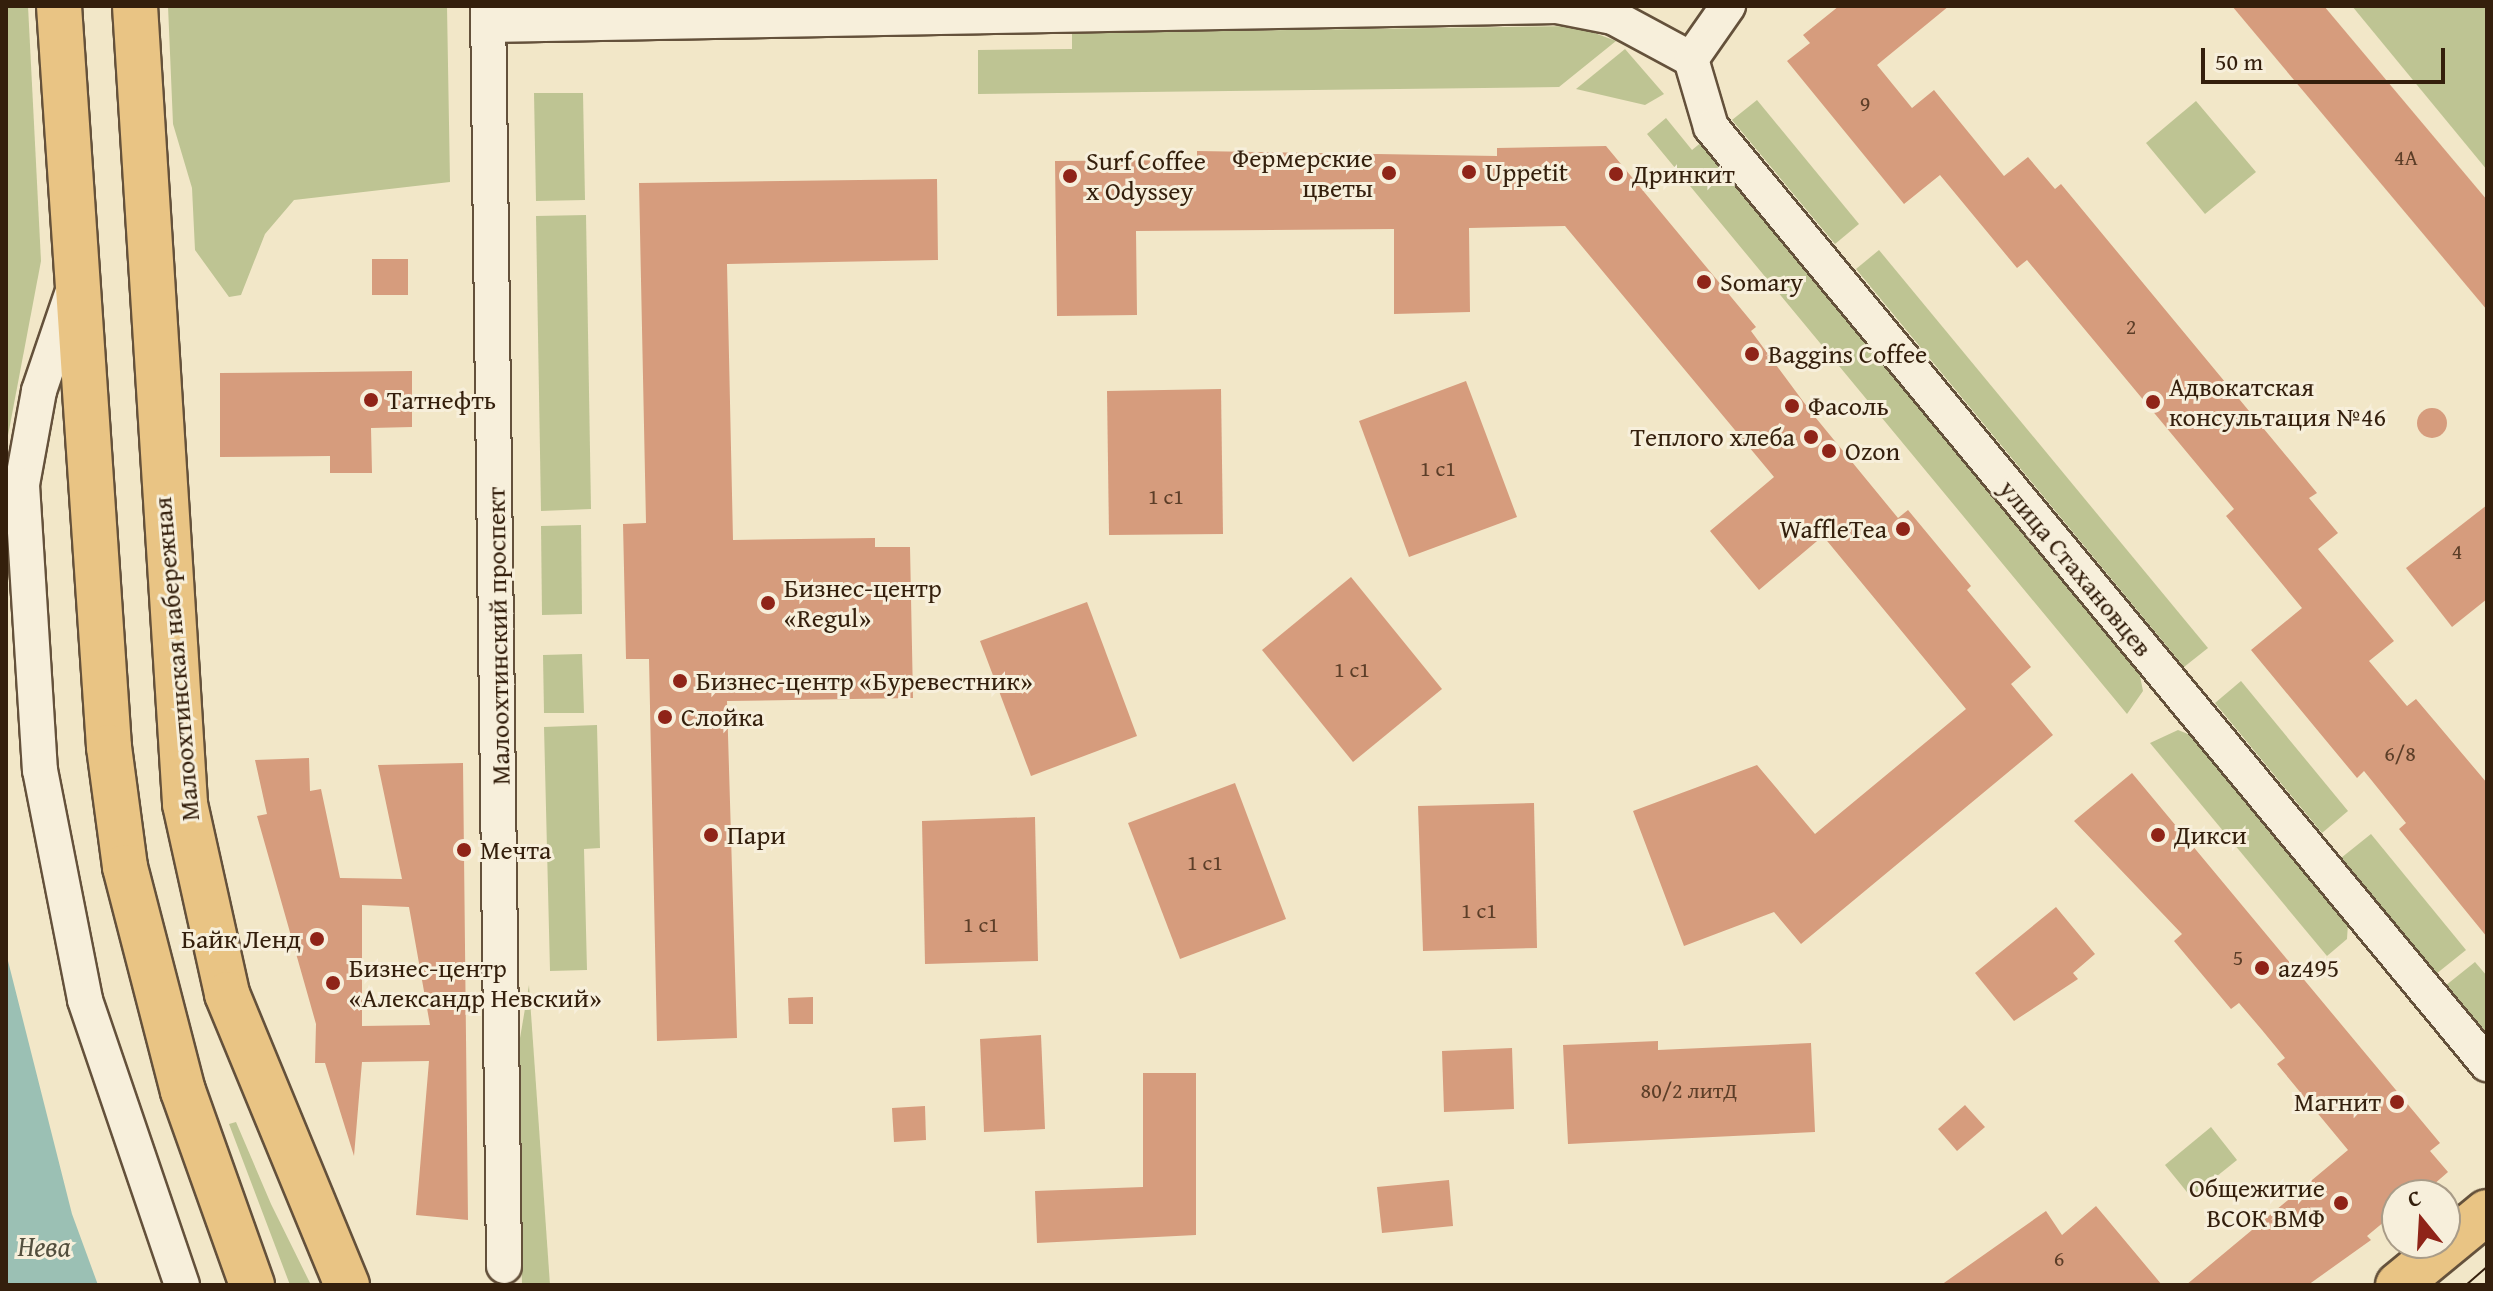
<!DOCTYPE html>
<html>
<head>
<meta charset="utf-8">
<style>
	body { margin:0 }
	#map { position:relative; width:2493px; height:1291px; overflow:hidden; background:#f2e7c8; font-family:"Gentium Book Plus",serif }
	div>[style] { position:absolute }
	.green>* { inset:0; background:#bec493 }
	.water>* { inset:0; background:#9bc0b4 }
	.building>* { inset:0; background:#d69c7d }
	.round { border-radius:50% }
	.roads { filter:drop-shadow(2px 0 #64513b) drop-shadow(-2px 0 #64513b) drop-shadow(0 2px #64513b) drop-shadow(0 -2px #64513b) }
	.minor>* { height:34px; margin:-17px; padding:0 17px; transform-origin:17px; border-radius:17px; background:#f7efdb }
	.primary>* { height:44px; margin:-22px; padding:0 22px; transform-origin:22px; border-radius:22px; background:#e9c484 }
	.tram>* { height:2px; margin:-1px; padding:0 1px; transform-origin:1px; border-radius:1px; background:#341f0c }
	.dots>* { width:22px; height:22px; translate:-50% -50%; box-sizing:border-box; border:4px solid #f7efdb; border-radius:50% }
	span { translate:-50% -50%; white-space:nowrap; text-align:center; line-height:1.15; -webkit-text-stroke:6px #f7efdb; paint-order:stroke }
	.number-label { font-size:22px; color:#5c3e28 }
	.number-label span { -webkit-text-stroke-width:0 }
	.poi-label { font-size:26px; color:#341f0c }
	.right { translate:-100% -50%; text-align:right }
	.left { translate:0 -50%; text-align:left }
	.street-label { font-size:26px; color:#341f0c }
	.water-label { font-size:28px; color:#534f3e; font-style:italic }
	.frame { position:absolute; inset:0; border:8px solid #341f0c; pointer-events:none }
	.north { position:absolute; left:2381px; top:1179px; width:80px; height:80px; box-sizing:border-box; background:#f7efdb; border:2px solid #a99c88; border-radius:50%; rotate:342deg; font-size:22px; font-weight:700; line-height:32px; text-align:center; color:#341f0c }
	.north::after { content:''; display:block; margin:auto; width:28px; height:36px; background:#8f2418; clip-path:polygon(50% 0,100% 100%,50% 72%,0 100%) }
	.scale { position:absolute; left:2201px; top:48px; width:244px; height:36px; box-sizing:border-box; border:4px solid #341f0c; border-top:0; padding-left:10px; font-size:24px; line-height:28px; white-space:nowrap; color:#341f0c; -webkit-text-stroke:6px #f7efdb; paint-order:stroke }
</style>
</head>
<body>
<div id="map">
	<div class="green">
		<i style="clip-path:polygon(6px 6px,28px 6px,41px 261px,6px 446px)"></i>
		<i style="clip-path:polygon(168px 6px,447px 6px,450px 182px,294px 200px,265px 234px,241px 295px,229px 297px,195px 250px,192px 188px,173px 124px)"></i>
		<i style="clip-path:polygon(2352px 6px,2487px 6px,2487px 170px)"></i>
		<i style="clip-path:polygon(1576px 26px,1616px 41px,1559px 87px,978px 94px,978px 50px,1072px 49px,1072px 33px)"></i>
		<i style="clip-path:polygon(1625px 49px,1664px 94px,1645px 105px,1576px 89px)"></i>
		<i style="clip-path:polygon(534px 93px,583px 93px,585px 200px,536px 201px)"></i>
		<i style="clip-path:polygon(1757px 100px,1859px 224px,1835px 244px,1732px 120px)"></i>
		<i style="clip-path:polygon(2196px 101px,2256px 172px,2205px 214px,2146px 143px)"></i>
		<i style="clip-path:polygon(1666px 118px,1692px 150px,1703px 141px,2138px 666px,2143px 691px,2127px 714px,1647px 134px)"></i>
		<i style="clip-path:polygon(586px 215px,591px 509px,541px 511px,536px 216px)"></i>
		<i style="clip-path:polygon(1879px 250px,2208px 648px,2184px 667px,1856px 269px)"></i>
		<i style="clip-path:polygon(581px 525px,582px 614px,542px 615px,541px 526px)"></i>
		<i style="clip-path:polygon(582px 654px,584px 713px,544px 713px,543px 655px)"></i>
		<i style="clip-path:polygon(2241px 681px,2348px 811px,2322px 833px,2215px 703px)"></i>
		<i style="clip-path:polygon(597px 725px,600px 848px,584px 849px,587px 970px,550px 971px,544px 727px)"></i>
		<i style="clip-path:polygon(2178px 730px,2193px 736px,2348px 923px,2347px 939px,2327px 956px,2150px 743px)"></i>
		<i style="clip-path:polygon(2371px 834px,2466px 950px,2436px 974px,2341px 858px)"></i>
		<i style="clip-path:polygon(2475px 962px,2487px 976px,2487px 1037px,2445px 986px)"></i>
		<i style="clip-path:polygon(529px 985px,550px 1285px,522px 1285px,518px 1050px)"></i>
		<i style="clip-path:polygon(236px 1122px,271px 1204px,311px 1285px,290px 1285px,229px 1124px)"></i>
		<i style="clip-path:polygon(2211px 1127px,2237px 1160px,2191px 1197px,2165px 1165px)"></i>
	</div>
	<div class="water">
		<i style="clip-path:polygon(6px 953px,72px 1214px,98px 1285px,6px 1285px)"></i>
	</div>
	<div class="building">
		<i style="clip-path:polygon(1839px 6px,1949px 6px,1877px 65px,1912px 108px,1934px 90px,2004px 176px,2028px 157px,2055px 189px,2061px 184px,2317px 493px,2309px 498px,2338px 533px,2318px 549px,2394px 641px,2369px 661px,2407px 706px,2416px 699px,2487px 783px,2487px 937px,2399px 829px,2406px 823px,2364px 771px,2357px 778px,2251px 650px,2302px 608px,2226px 516px,2234px 509px,2027px 260px,2017px 268px,1940px 175px,1904px 204px,1787px 61px,1810px 43px,1803px 35px)"></i>
		<i style="clip-path:polygon(2232px 6px,2324px 6px,2487px 200px,2487px 310px)"></i>
		<i style="clip-path:polygon(1606px 146px,1756px 327px,1751px 331px,1811px 412px,1898px 518px,1908px 510px,1971px 586px,1967px 590px,2031px 667px,2011px 684px,2053px 735px,1801px 944px,1774px 912px,1684px 946px,1633px 811px,1757px 765px,1815px 834px,1966px 709px,1823px 536px,1759px 590px,1710px 531px,1774px 477px,1565px 226px,1469px 228px,1470px 312px,1394px 314px,1394px 229px,1136px 231px,1137px 315px,1057px 316px,1055px 161px,1197px 160px,1197px 151px,1497px 156px,1497px 148px)"></i>
		<i style="clip-path:polygon(937px 179px,938px 260px,727px 264px,733px 540px,875px 538px,875px 547px,910px 547px,913px 698px,727px 701px,737px 1038px,657px 1041px,649px 659px,626px 659px,623px 524px,646px 523px,639px 183px)"></i>
		<i style="clip-path:polygon(372px 259px,408px 259px,408px 295px,372px 295px)"></i>
		<i style="clip-path:polygon(412px 371px,412px 427px,371px 428px,372px 473px,330px 473px,330px 456px,220px 457px,220px 373px)"></i>
		<i style="clip-path:polygon(1466px 381px,1517px 517px,1409px 557px,1359px 421px)"></i>
		<i style="clip-path:polygon(1221px 389px,1223px 534px,1109px 535px,1107px 391px)"></i>
		<i class="round" style="left:2417px;top:408px;width:30px;height:30px"></i>
		<i style="clip-path:polygon(2487px 505px,2487px 599px,2452px 627px,2406px 568px)"></i>
		<i style="clip-path:polygon(1351px 577px,1442px 689px,1353px 762px,1262px 650px)"></i>
		<i style="clip-path:polygon(1087px 602px,1137px 736px,1031px 776px,980px 641px)"></i>
		<i style="clip-path:polygon(evenodd,309px 758px,310px 791px,321px 789px,340px 878px,402px 879px,378px 765px,463px 763px,468px 1220px,416px 1215px,429px 1061px,362px 1062px,354px 1156px,325px 1063px,315px 1063px,316px 1024px,257px 816px,267px 814px,255px 760px,309px 758px,362px 905px,409px 907px,430px 1025px,362px 1026px,362px 905px)"></i>
		<i style="clip-path:polygon(2132px 773px,2440px 1143px,2430px 1151px,2448px 1172px,2425px 1192px,2397px 1195px,2397px 1211px,2367px 1236px,2371px 1240px,2308px 1285px,2186px 1285px,2348px 1150px,2277px 1064px,2285px 1058px,2262px 1030px,2239px 1003px,2231px 1009px,2174px 941px,2182px 934px,2074px 821px)"></i>
		<i style="clip-path:polygon(1235px 783px,1286px 919px,1180px 959px,1128px 823px)"></i>
		<i style="clip-path:polygon(1534px 803px,1537px 948px,1423px 951px,1418px 806px)"></i>
		<i style="clip-path:polygon(1035px 817px,1038px 961px,925px 964px,922px 821px)"></i>
		<i style="clip-path:polygon(2056px 907px,2095px 954px,2073px 973px,2078px 979px,2014px 1021px,1975px 973px)"></i>
		<i style="clip-path:polygon(813px 997px,813px 1024px,789px 1024px,788px 998px)"></i>
		<i style="clip-path:polygon(1041px 1035px,1045px 1129px,984px 1132px,980px 1039px)"></i>
		<i style="clip-path:polygon(1658px 1041px,1658px 1050px,1811px 1043px,1815px 1132px,1568px 1144px,1563px 1045px)"></i>
		<i style="clip-path:polygon(1512px 1048px,1514px 1109px,1444px 1112px,1442px 1051px)"></i>
		<i style="clip-path:polygon(1143px 1073px,1196px 1073px,1196px 1235px,1037px 1243px,1035px 1191px,1143px 1187px)"></i>
		<i style="clip-path:polygon(1965px 1105px,1985px 1127px,1957px 1151px,1938px 1129px)"></i>
		<i style="clip-path:polygon(925px 1106px,926px 1140px,894px 1142px,892px 1108px)"></i>
		<i style="clip-path:polygon(1449px 1180px,1453px 1226px,1382px 1233px,1377px 1187px)"></i>
		<i style="clip-path:polygon(2096px 1206px,2162px 1285px,1941px 1285px,2046px 1211px,2062px 1235px)"></i>
	</div>
	<div class="roads">
		<div class="minor">
			<i style="left:488px;top:6px;width:1260px;rotate:89.27deg"></i>
			<i style="left:488px;top:25px;width:1069px;rotate:-1.02deg"></i>
			<i style="left:1557px;top:6px;width:57px;rotate:11.1deg"></i>
			<i style="left:1613px;top:17px;width:89px;rotate:28.3deg"></i>
			<i style="left:1691px;top:59px;width:71px;rotate:73.6deg"></i>
			<i style="left:1711px;top:127px;width:1217px;rotate:50.37deg"></i>
			<i style="left:1691px;top:59px;width:65px;rotate:-55.1deg"></i>
			<i style="left:74px;top:288px;width:109px;rotate:108.8deg"></i>
			<i style="left:39px;top:391px;width:96px;rotate:100.3deg"></i>
			<i style="left:22px;top:485px;width:286px;rotate:86.4deg"></i>
			<i style="left:40px;top:770px;width:234px;rotate:78.9deg"></i>
			<i style="left:85px;top:1000px;width:301px;rotate:71.2deg"></i>
		</div>
		<div class="primary">
			<i style="left:59px;top:6px;width:743px;rotate:86.14deg"></i>
			<i style="left:109px;top:747px;width:121px;rotate:82.4deg"></i>
			<i style="left:125px;top:867px;width:231px;rotate:75.5deg"></i>
			<i style="left:183px;top:1091px;width:206px;rotate:70.4deg"></i>
			<i style="left:135px;top:6px;width:800px;rotate:86.41deg"></i>
			<i style="left:185px;top:804px;width:195px;rotate:77.5deg"></i>
			<i style="left:227px;top:994px;width:315px;rotate:67.6deg"></i>
			<i style="left:2398px;top:1285px;width:115px;rotate:-39.4deg"></i>
		</div>
	</div>
	<div class="tram">
		<i style="left:2466px;top:1285px;width:28px;rotate:-41deg"></i>
	</div>
	<div class="dots">
		<i style="left:1469px;top:172px;background:#8f2418"></i>
		<i style="left:1389px;top:173px;background:#8f2418"></i>
		<i style="left:1616px;top:174px;background:#8f2418"></i>
		<i style="left:1070px;top:176px;background:#8f2418"></i>
		<i style="left:1704px;top:282px;background:#8f2418"></i>
		<i style="left:1752px;top:354px;background:#8f2418"></i>
		<i style="left:371px;top:400px;background:#8f2418"></i>
		<i style="left:2153px;top:402px;background:#8f2418"></i>
		<i style="left:1792px;top:406px;background:#8f2418"></i>
		<i style="left:1811px;top:437px;background:#8f2418"></i>
		<i style="left:1829px;top:451px;background:#8f2418"></i>
		<i style="left:1903px;top:529px;background:#8f2418"></i>
		<i style="left:768px;top:603px;background:#8f2418"></i>
		<i style="left:680px;top:681px;background:#8f2418"></i>
		<i style="left:665px;top:717px;background:#8f2418"></i>
		<i style="left:711px;top:835px;background:#8f2418"></i>
		<i style="left:2158px;top:835px;background:#8f2418"></i>
		<i style="left:464px;top:850px;background:#8f2418"></i>
		<i style="left:317px;top:939px;background:#8f2418"></i>
		<i style="left:2262px;top:968px;background:#8f2418"></i>
		<i style="left:333px;top:983px;background:#8f2418"></i>
		<i style="left:2397px;top:1102px;background:#8f2418"></i>
		<i style="left:2341px;top:1203px;background:#8f2418"></i>
	</div>
	<div class="number-label">
		<span style="left:1865px;top:104px">9</span>
		<span style="left:2406px;top:158px">4А</span>
		<span style="left:2131px;top:327px">2</span>
		<span style="left:1438px;top:469px">1 с1</span>
		<span style="left:1166px;top:497px">1 с1</span>
		<span style="left:2457px;top:552px">4</span>
		<span style="left:1352px;top:670px">1 с1</span>
		<span style="left:2400px;top:754px">6/8</span>
		<span style="left:1205px;top:863px">1 с1</span>
		<span style="left:1479px;top:911px">1 с1</span>
		<span style="left:981px;top:925px">1 с1</span>
		<span style="left:2238px;top:958px">5</span>
		<span style="left:1689px;top:1091px">80/2 литД</span>
		<span style="left:2059px;top:1259px">6</span>
	</div>
	<div class="poi-label">
		<span class="right" style="left:1373px;top:173px">Фермерские<br>цветы</span>
		<span class="left" style="left:1086px;top:176px">Surf Coffee<br>х Odyssey</span>
		<span class="left" style="left:1485px;top:172px">Uppetit</span>
		<span class="left" style="left:1632px;top:174px">Дринкит</span>
		<span class="left" style="left:1720px;top:282px">Somary</span>
		<span class="left" style="left:1768px;top:354px">Baggins Coffee</span>
		<span class="left" style="left:2169px;top:402px">Адвокатская<br>консультация №46</span>
		<span class="left" style="left:387px;top:400px">Татнефть</span>
		<span class="left" style="left:1808px;top:406px">Фасоль</span>
		<span class="right" style="left:1795px;top:437px">Теплого хлеба</span>
		<span class="left" style="left:1845px;top:451px">Ozon</span>
		<span class="right" style="left:1887px;top:529px">WaffleTea</span>
		<span class="left" style="left:784px;top:603px">Бизнес-центр<br>«Regul»</span>
		<span class="left" style="left:696px;top:681px">Бизнес-центр «Буревестник»</span>
		<span class="left" style="left:681px;top:717px">Слойка</span>
		<span class="left" style="left:727px;top:835px">Пари</span>
		<span class="left" style="left:2174px;top:835px">Дикси</span>
		<span class="left" style="left:480px;top:850px">Мечта</span>
		<span class="right" style="left:301px;top:939px">Байк Ленд</span>
		<span class="left" style="left:349px;top:983px">Бизнес-центр<br>«Александр Невский»</span>
		<span class="left" style="left:2278px;top:968px">az495</span>
		<span class="right" style="left:2381px;top:1102px">Магнит</span>
		<span class="right" style="left:2325px;top:1203px">Общежитие<br>ВСОК ВМФ</span>
	</div>
	<div class="street-label">
		<span style="left:2076px;top:568px;rotate:50deg">улица Стахановцев</span>
		<span style="left:498px;top:636px;rotate:-91deg">Малоохтинский проспект</span>
		<span style="left:176px;top:659px;rotate:-95deg">Малоохтинская набережная</span>
	</div>
	<div class="water-label">
		<span style="left:44px;top:1246px">Нева</span>
	</div>
	<div class="frame"></div>
	<div class="north">С</div>
	<div class="scale">50 m</div>
</div>
</body>
</html>
